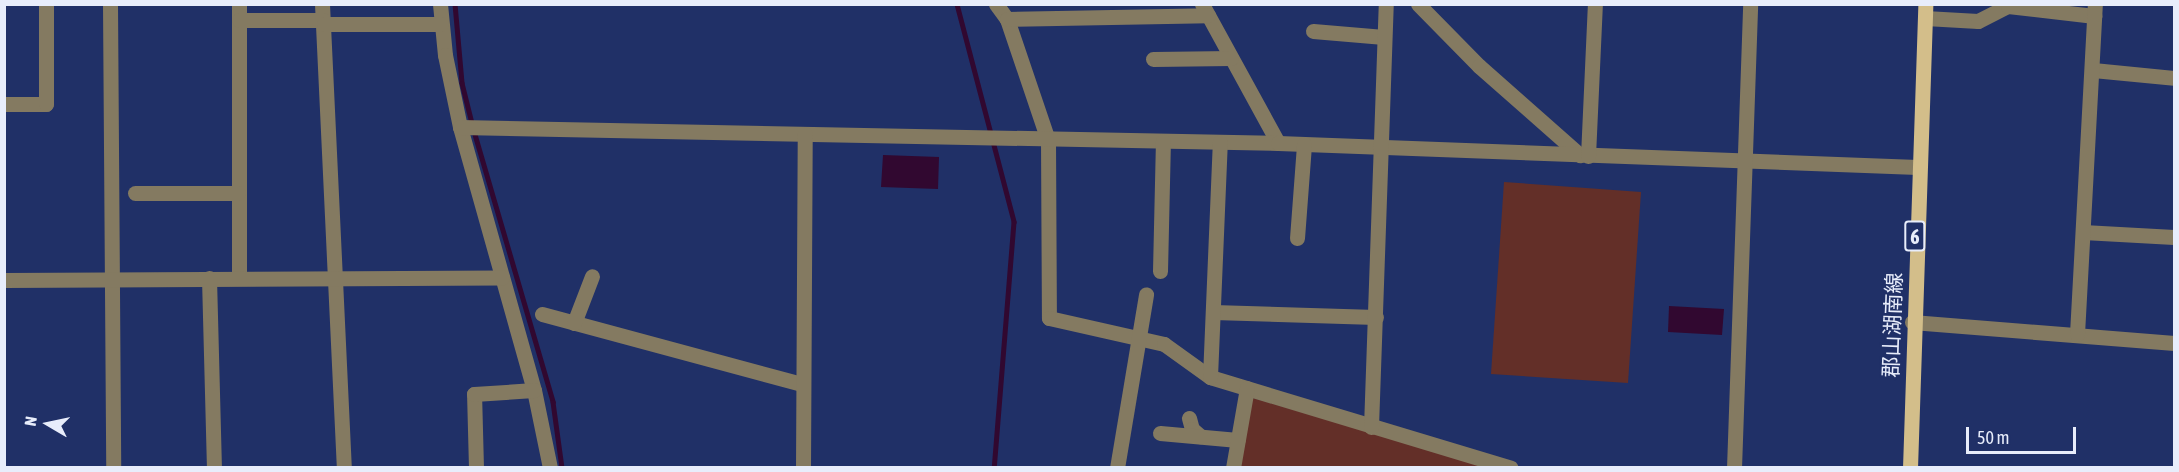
<!DOCTYPE html>
<html>
<head>
<meta charset="utf-8">
<style>
	body { margin:0 }
	#map { position:relative; width:2179px; height:472px; overflow:hidden; background:#203067; font-family:"Asap Condensed","Noto Sans JP",sans-serif }
	div>[style] { position:absolute }
	.green>* { inset:0; background:#632f28 }
	.water>* { inset:0; background:#310830 }
	.stream>* { height:4.5px; margin:-2.25px; padding:0 2.25px; transform-origin:2.25px; border-radius:2.25px; background:#310830 }
	.minor>* { height:15px; margin:-7.5px; padding:0 7.5px; transform-origin:7.5px; border-radius:7.5px; background:#847a61 }
	.major>* { height:15px; margin:-7.5px; padding:0 7.5px; transform-origin:7.5px; border-radius:7.5px; background:#d3be8a }
	span { translate:-50% -50%; white-space:nowrap; text-align:center; line-height:1.15; -webkit-text-stroke:4.5px #203067; paint-order:stroke }
	.shield-label span { padding:2px 4px; background:#203067; border:2px solid; border-radius:4px; -webkit-text-stroke-width:0 }
	.shield-label { font-size:20px; color:#e8edfb; font-weight:700 }
	.street-label { font-size:21px; color:#e8edfb }
	.frame { position:absolute; inset:0; border:6px solid #e8edfb; pointer-events:none }
	.north { position:absolute; left:18px; top:394px; width:60px; height:60px; -webkit-text-stroke:4px #203067; paint-order:stroke; rotate:279deg; font-size:16px; font-weight:700; line-height:24px; text-align:center; color:#e8edfb }
	.north::after { content:''; display:block; margin:auto; width:21px; height:27px; background:#e8edfb; clip-path:polygon(50% 0,100% 100%,50% 72%,0 100%) }
	.scale { position:absolute; left:1966px; top:427px; width:110px; height:27px; box-sizing:border-box; border:3px solid #e8edfb; border-top:0; padding-left:8px; font-size:18px; line-height:21px; white-space:nowrap; color:#e8edfb; -webkit-text-stroke:4px #203067; paint-order:stroke }
</style>
</head>
<body>
<div id="map">
	<div class="green">
		<i style="clip-path:polygon(1504px 182px,1641px 192px,1628px 383px,1491px 374px)"></i>
		<i style="clip-path:polygon(1250px 397px,1492px 468px,1238px 468px)"></i>
	</div>
	<div class="water">
		<i style="clip-path:polygon(883px 155px,939px 157px,938px 189px,881px 187px)"></i>
		<i style="clip-path:polygon(1669px 306px,1724px 309px,1722px 335px,1668px 332px)"></i>
	</div>
	<div class="stream">
		<i style="left:455px;top:4px;width:79px;rotate:84.9deg"></i>
		<i style="left:462px;top:83px;width:41px;rotate:76deg"></i>
		<i style="left:957px;top:4px;width:225px;rotate:75.3deg"></i>
		<i style="left:1014px;top:222px;width:247px;rotate:94.6deg"></i>
		<i style="left:474px;top:131px;width:282px;rotate:73.7deg"></i>
		<i style="left:553px;top:402px;width:67px;rotate:82.2deg"></i>
	</div>
	<div class="minor">
		<i style="left:110px;top:4px;width:464px;rotate:89.6deg"></i>
		<i style="left:239px;top:4px;width:274px;rotate:90deg"></i>
		<i style="left:322px;top:4px;width:465px;rotate:87.3deg"></i>
		<i style="left:440px;top:4px;width:51px;rotate:84.4deg"></i>
		<i style="left:445px;top:55px;width:74px;rotate:78.2deg"></i>
		<i style="left:460px;top:127px;width:273px;rotate:74.3deg"></i>
		<i style="left:534px;top:390px;width:80px;rotate:78.4deg"></i>
		<i style="left:996px;top:4px;width:19px;rotate:54deg"></i>
		<i style="left:1007px;top:19px;width:128px;rotate:71.3deg"></i>
		<i style="left:1048px;top:140px;width:178px;rotate:89.7deg"></i>
		<i style="left:1049px;top:318px;width:118px;rotate:12.7deg"></i>
		<i style="left:1164px;top:344px;width:57px;rotate:35.7deg"></i>
		<i style="left:1210px;top:377px;width:314px;rotate:16.8deg"></i>
		<i style="left:1202px;top:4px;width:158px;rotate:61.3deg"></i>
		<i style="left:1418px;top:4px;width:87px;rotate:45.5deg"></i>
		<i style="left:1479px;top:66px;width:135px;rotate:41.4deg"></i>
		<i style="left:1925px;top:18px;width:53px;rotate:3.2deg"></i>
		<i style="left:1978px;top:21px;width:34px;rotate:-27deg"></i>
		<i style="left:2008px;top:6px;width:87px;rotate:6.6deg"></i>
		<i style="left:1007px;top:19px;width:201px;rotate:-1.1deg"></i>
		<i style="left:239px;top:20px;width:84px"></i>
		<i style="left:324px;top:24px;width:117px"></i>
		<i style="left:1313px;top:31px;width:71px;rotate:4.8deg"></i>
		<i style="left:1153px;top:59px;width:78px;rotate:-0.7deg"></i>
		<i style="left:2093px;top:70px;width:81px;rotate:5.6deg"></i>
		<i style="left:4px;top:104px;width:42px"></i>
		<i style="left:46px;top:104px;width:100px;rotate:-90deg"></i>
		<i style="left:460px;top:127px;width:818px;rotate:1.12deg"></i>
		<i style="left:1278px;top:143px;width:640px;rotate:2.15deg"></i>
		<i style="left:1588px;top:156px;width:152px;rotate:-87.4deg"></i>
		<i style="left:135px;top:193px;width:103px"></i>
		<i style="left:2083px;top:232px;width:91px;rotate:3.1deg"></i>
		<i style="left:1297px;top:238px;width:94px;rotate:-85.7deg"></i>
		<i style="left:1160px;top:271px;width:130px;rotate:-88.7deg"></i>
		<i style="left:209px;top:278px;width:190px;rotate:88.5deg"></i>
		<i style="left:4px;top:280px;width:498px;rotate:-0.3deg"></i>
		<i style="left:1213px;top:312px;width:163px;rotate:1.8deg"></i>
		<i style="left:542px;top:314px;width:268px;rotate:15.1deg"></i>
		<i style="left:1912px;top:322px;width:263px;rotate:4.6deg"></i>
		<i style="left:574px;top:323px;width:50px;rotate:-69deg"></i>
		<i style="left:2077px;top:334px;width:330px;rotate:-86.9deg"></i>
		<i style="left:1210px;top:377px;width:235px;rotate:-87.6deg"></i>
		<i style="left:1189px;top:418px;width:11px;rotate:75deg"></i>
		<i style="left:1192px;top:429px;width:11px;rotate:41deg"></i>
		<i style="left:1371px;top:427px;width:423px;rotate:-88deg"></i>
		<i style="left:1160px;top:433px;width:78px;rotate:5.1deg"></i>
		<i style="left:476px;top:468px;width:74px;rotate:-91.5deg"></i>
		<i style="left:474px;top:394px;width:60px;rotate:-3.8deg"></i>
		<i style="left:803px;top:468px;width:334px;rotate:-89.7deg"></i>
		<i style="left:1117px;top:468px;width:176px;rotate:-80.5deg"></i>
		<i style="left:1233px;top:468px;width:81px;rotate:-80.1deg"></i>
		<i style="left:1734px;top:468px;width:464px;rotate:-88deg"></i>
	</div>
	<div class="major">
		<i style="left:1910px;top:468px;width:464px;rotate:-88.1deg"></i>
	</div>
	<div class="shield-label">
		<span style="left:1915px;top:236px">6</span>
	</div>
	<div class="street-label">
		<span style="left:1892px;top:325px;rotate:-88deg">郡山湖南線</span>
	</div>
	<div class="frame"></div>
	<div class="north">N</div>
	<div class="scale">50 m</div>
</div>
</body>
</html>
